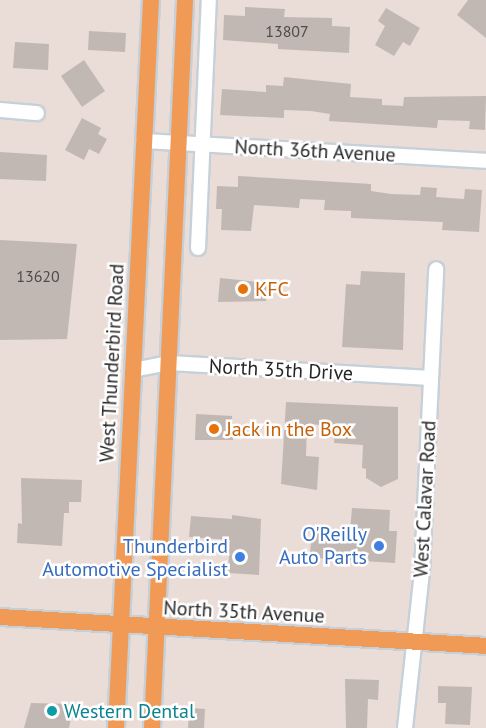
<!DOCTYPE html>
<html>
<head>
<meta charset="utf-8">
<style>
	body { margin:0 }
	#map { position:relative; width:486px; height:728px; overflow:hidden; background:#eadcd7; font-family:"PT Sans",sans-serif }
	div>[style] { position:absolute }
	.building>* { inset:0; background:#c2b8b3 }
	.roads { filter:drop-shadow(2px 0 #c6d0d9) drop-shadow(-2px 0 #c6d0d9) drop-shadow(0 2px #c6d0d9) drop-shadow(0 -2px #c6d0d9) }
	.minor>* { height:14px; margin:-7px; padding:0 7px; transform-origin:7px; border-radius:7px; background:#fff }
	.major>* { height:16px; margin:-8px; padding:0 8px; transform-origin:8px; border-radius:8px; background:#f19a55 }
	.dots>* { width:16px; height:16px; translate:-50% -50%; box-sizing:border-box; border:3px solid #fff; border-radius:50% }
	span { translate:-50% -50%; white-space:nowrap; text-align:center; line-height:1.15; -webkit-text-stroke:5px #fff; paint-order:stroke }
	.number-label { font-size:16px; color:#4e4b4a }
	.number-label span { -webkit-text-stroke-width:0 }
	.street-label { font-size:20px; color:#272727 }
	.food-label { font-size:20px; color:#c56008 }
	.left { translate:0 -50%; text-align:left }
	.shop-label { font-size:20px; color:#366cbe }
	.right { translate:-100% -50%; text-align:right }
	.culture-label { font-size:20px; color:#0d838f }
</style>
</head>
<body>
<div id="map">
	<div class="building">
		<i style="clip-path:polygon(468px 0,486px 0,486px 38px,457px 15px)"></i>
		<i style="clip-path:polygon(245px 7px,285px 9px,284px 17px,332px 18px,332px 26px,350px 27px,349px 53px,278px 49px,278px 44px,223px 40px,224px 15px,245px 16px)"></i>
		<i style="clip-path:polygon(386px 8px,420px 28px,410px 46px,403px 42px,394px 56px,375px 45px,385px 26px,378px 21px)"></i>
		<i style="clip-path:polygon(89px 31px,126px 33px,125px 52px,88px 50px)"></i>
		<i style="clip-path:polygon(15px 42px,49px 44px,48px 70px,13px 68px)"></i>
		<i style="clip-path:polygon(84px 60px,105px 91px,82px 107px,61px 76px)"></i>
		<i style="clip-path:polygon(284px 77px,351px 84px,350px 97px,382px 99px,382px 105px,403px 106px,404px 97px,486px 96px,485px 130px,469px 129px,470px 121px,438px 120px,437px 128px,329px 121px,330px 114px,311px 111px,284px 110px,284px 118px,220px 115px,222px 89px,266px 92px,266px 85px,283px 86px)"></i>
		<i style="clip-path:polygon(82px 118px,101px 128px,98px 134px,107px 139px,99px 154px,89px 149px,84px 160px,65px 150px)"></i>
		<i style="clip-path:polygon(0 152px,47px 155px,46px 181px,0 179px)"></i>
		<i style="clip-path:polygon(238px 176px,371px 184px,371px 191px,391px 194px,420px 195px,421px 187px,437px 188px,436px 197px,464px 199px,465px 189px,482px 190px,479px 232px,442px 230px,443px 222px,351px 218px,351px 211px,324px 210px,325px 200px,300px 199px,299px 208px,254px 205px,251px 231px,221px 230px,222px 209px,216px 209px,217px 186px,238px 187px)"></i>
		<i style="clip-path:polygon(0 240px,77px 244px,67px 339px,0 340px)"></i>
		<i style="clip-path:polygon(361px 271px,405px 273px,403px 350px,342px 347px,346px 284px,360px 285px)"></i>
		<i style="clip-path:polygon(220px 278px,267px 283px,266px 301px,218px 302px)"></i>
		<i style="clip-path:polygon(286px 402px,398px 407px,398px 479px,381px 487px,366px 478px,366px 469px,362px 468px,363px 445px,334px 443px,335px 426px,307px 424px,306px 456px,319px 457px,317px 490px,281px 484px)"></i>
		<i style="clip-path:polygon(196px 414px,232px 416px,233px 440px,195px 440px)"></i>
		<i style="clip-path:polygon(21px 478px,82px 480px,81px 502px,69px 502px,69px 513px,64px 513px,62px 546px,17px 543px,18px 523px,22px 524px)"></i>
		<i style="clip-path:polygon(352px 508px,390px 510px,389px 531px,397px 531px,395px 563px,314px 558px,310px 554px,312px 530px,350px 531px)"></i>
		<i style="clip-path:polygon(232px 515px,261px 519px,259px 575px,228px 573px,230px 540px,189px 537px,191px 516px,232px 519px)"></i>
		<i style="clip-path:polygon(345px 679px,379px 680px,378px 700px,368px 699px,367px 728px,346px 728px)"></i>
		<i style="clip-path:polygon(438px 686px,472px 687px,470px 725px,445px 724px,446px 703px,438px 703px)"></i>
		<i style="clip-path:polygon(31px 703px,74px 704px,69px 728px,24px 728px)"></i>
		<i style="clip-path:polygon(189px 708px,205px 709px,204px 728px,188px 728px)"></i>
	</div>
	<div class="roads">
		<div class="minor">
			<i style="left:0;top:110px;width:37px;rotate:5deg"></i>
			<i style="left:143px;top:141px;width:344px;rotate:3.3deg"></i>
			<i style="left:198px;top:248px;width:248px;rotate:-87.5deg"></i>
			<i style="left:133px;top:370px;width:37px;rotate:-11deg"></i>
			<i style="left:169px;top:363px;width:262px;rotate:3.3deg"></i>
			<i style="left:405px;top:728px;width:158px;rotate:-83.8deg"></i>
			<i style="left:422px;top:571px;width:302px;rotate:-87.3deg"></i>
		</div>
		<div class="major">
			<i style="left:0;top:617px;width:487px;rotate:3.4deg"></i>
			<i style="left:116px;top:728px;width:729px;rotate:-87.25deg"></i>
			<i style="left:152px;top:728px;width:729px;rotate:-87.4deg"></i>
		</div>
	</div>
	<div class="dots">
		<i style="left:243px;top:289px;background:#e8710a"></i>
		<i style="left:214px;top:429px;background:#e8710a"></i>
		<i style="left:379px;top:546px;background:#3f7fe0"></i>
		<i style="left:240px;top:557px;background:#3f7fe0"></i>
		<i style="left:52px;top:711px;background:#0f9aa8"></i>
	</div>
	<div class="number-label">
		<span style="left:287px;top:31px">13807</span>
		<span style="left:38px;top:276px">13620</span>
	</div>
	<div class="street-label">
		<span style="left:315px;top:151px;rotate:3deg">North 36th Avenue</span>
		<span style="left:112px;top:363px;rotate:-87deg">West Thunderbird Road</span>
		<span style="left:281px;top:370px;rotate:3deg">North 35th Drive</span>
		<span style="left:425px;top:499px;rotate:-87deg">West Calavar Road</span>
		<span style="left:244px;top:612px;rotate:3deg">North 35th Avenue</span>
	</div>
	<div class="food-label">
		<span class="left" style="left:255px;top:289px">KFC</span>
		<span class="left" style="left:226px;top:429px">Jack in the Box</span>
	</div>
	<div class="shop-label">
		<span class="right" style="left:367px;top:546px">O'Reilly<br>Auto Parts</span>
		<span class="right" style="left:228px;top:558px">Thunderbird<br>Automotive Specialist</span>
	</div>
	<div class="culture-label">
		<span class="left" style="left:64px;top:711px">Western Dental</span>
	</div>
</div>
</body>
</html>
